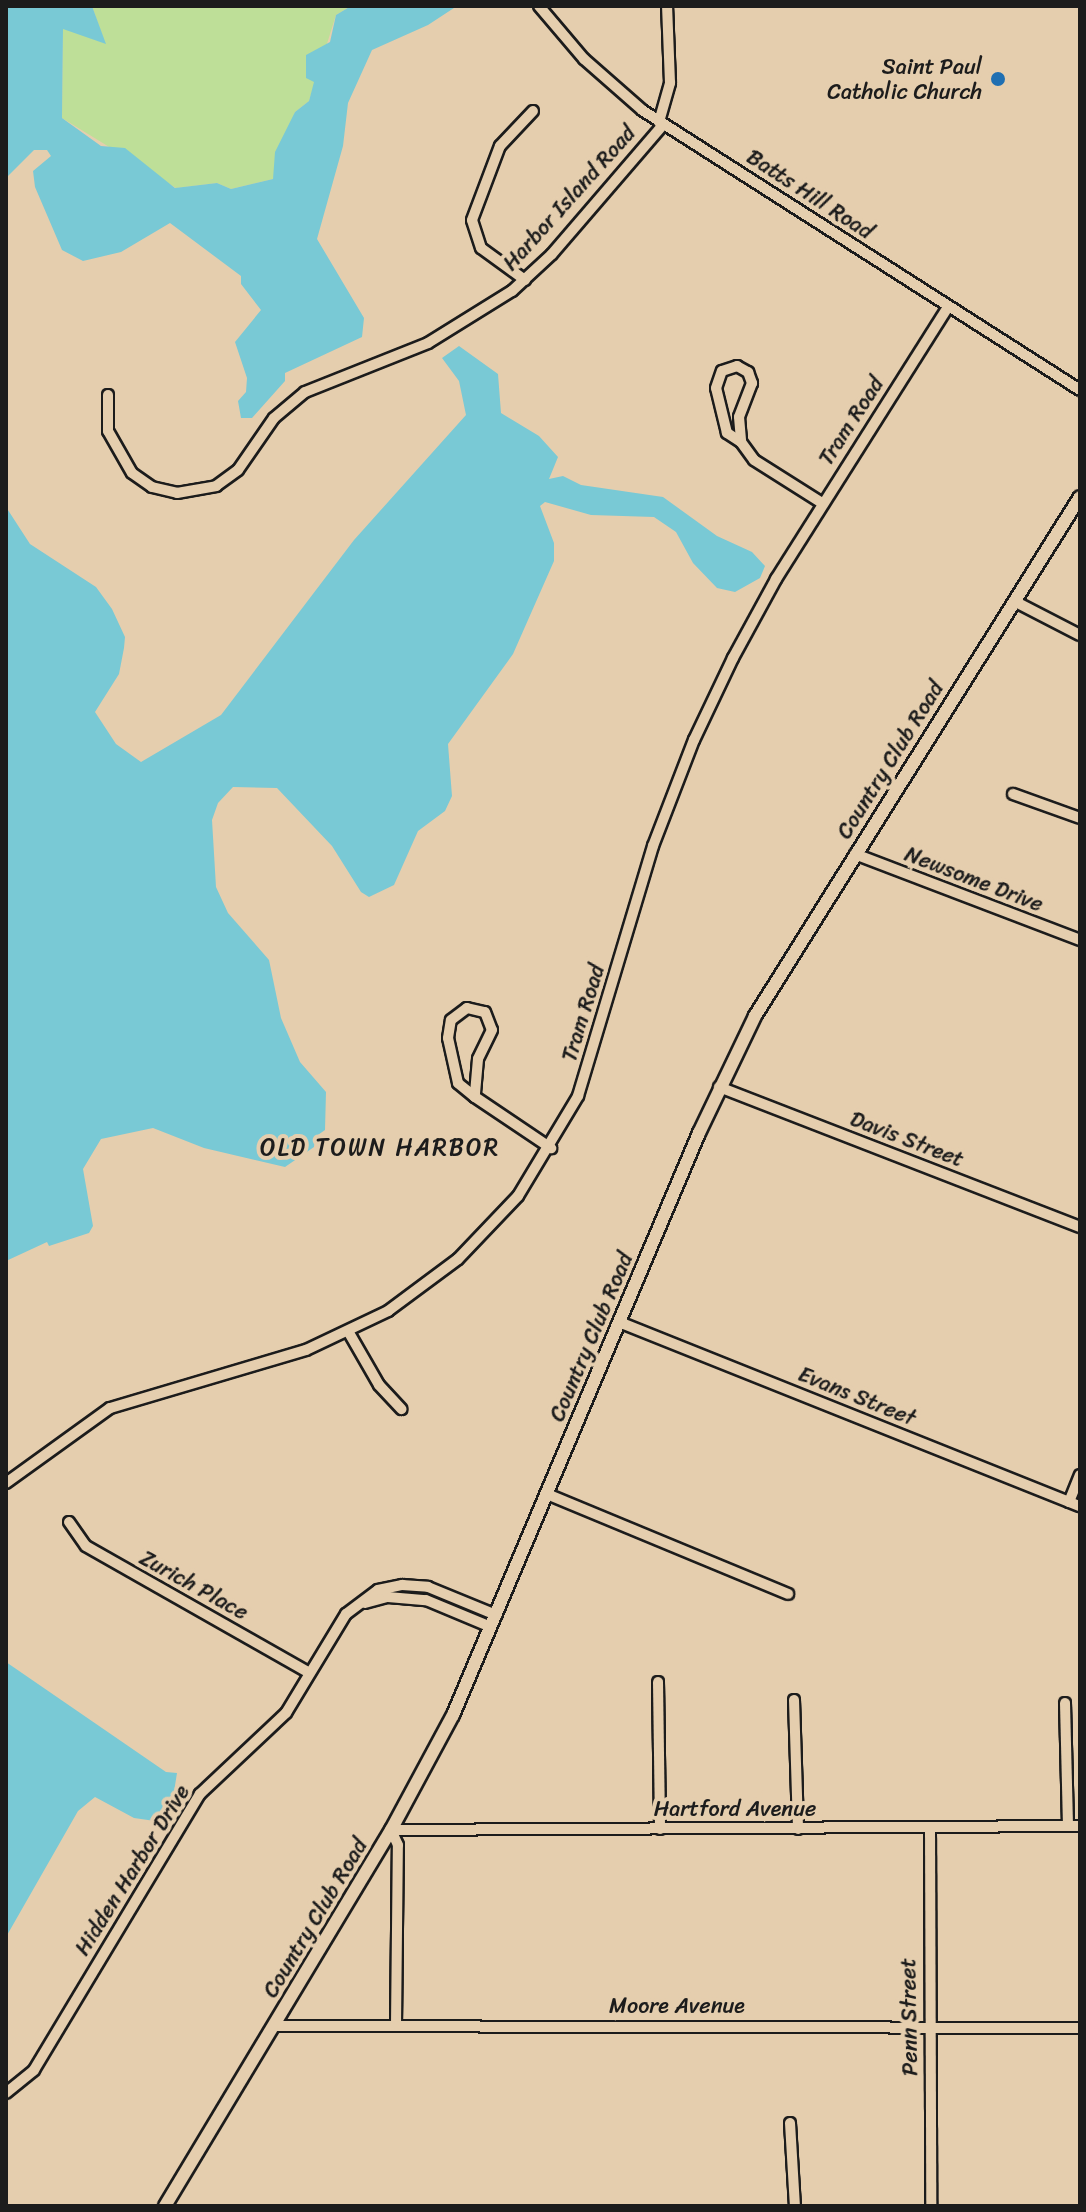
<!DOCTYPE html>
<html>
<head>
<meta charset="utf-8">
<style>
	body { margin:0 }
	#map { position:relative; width:1086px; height:2212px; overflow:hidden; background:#e5ceae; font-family:Sriracha,sans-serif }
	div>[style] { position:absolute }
	.green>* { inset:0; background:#bedf98 }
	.water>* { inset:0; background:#79c9d5 }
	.roads { filter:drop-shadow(2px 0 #1c1c1c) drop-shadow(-2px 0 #1c1c1c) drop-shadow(0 2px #1c1c1c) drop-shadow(0 -2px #1c1c1c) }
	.minor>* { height:10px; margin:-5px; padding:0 5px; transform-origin:5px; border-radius:5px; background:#e5ceae }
	.tertiary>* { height:12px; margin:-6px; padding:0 6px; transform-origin:6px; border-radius:6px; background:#e5ceae }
	.dots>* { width:22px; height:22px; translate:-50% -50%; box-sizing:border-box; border:4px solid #e5ceae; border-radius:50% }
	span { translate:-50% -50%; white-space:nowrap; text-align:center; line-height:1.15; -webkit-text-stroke:8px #e5ceae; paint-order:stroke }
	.poi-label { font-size:22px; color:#1c1c1c }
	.right { translate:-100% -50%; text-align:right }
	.street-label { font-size:22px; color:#1c1c1c }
	.neighbourhood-label { font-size:24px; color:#1c1c1c; letter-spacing:2px }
	.frame { position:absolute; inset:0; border:8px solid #1c1c1c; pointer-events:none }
</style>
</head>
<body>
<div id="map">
	<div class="green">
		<i style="clip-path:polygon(92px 6px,351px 6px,336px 15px,309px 101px,295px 112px,273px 179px,231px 189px,217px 183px,176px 188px,62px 118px,63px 28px,105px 43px)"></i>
	</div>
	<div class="water">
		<i style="clip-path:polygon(6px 6px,92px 6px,106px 44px,63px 29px,62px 118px,101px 146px,125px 148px,175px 188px,217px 183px,231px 189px,273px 179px,275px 152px,295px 112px,309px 101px,314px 82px,306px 78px,306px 55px,330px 42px,336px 15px,351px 6px,457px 6px,428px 25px,372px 50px,348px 103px,343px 146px,317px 239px,364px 318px,362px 337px,285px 373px,285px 381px,252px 418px,241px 418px,238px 401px,246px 392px,247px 378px,235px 342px,261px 310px,241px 284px,241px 276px,170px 223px,121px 252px,83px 261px,62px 250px,35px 187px,33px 171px,51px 156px,47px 150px,34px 150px,6px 178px)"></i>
		<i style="clip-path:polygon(459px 346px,498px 374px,501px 413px,539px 436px,558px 457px,549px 479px,563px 476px,581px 485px,663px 497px,717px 536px,752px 552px,765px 566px,760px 578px,735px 592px,717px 588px,693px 563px,676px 532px,654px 517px,591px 515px,545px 502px,540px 506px,554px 543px,554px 561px,513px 654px,448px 744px,452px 796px,445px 811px,418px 831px,394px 885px,369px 897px,361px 892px,332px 846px,277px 788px,233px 787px,218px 803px,212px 820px,216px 887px,228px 913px,269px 960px,281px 1018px,300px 1062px,326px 1092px,325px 1130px,315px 1137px,314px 1147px,285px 1167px,204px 1148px,153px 1128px,101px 1139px,83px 1169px,93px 1226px,89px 1233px,49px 1246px,47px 1242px,6px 1261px,6px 507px,30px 544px,96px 587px,112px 609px,125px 637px,124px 648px,119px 674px,95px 712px,116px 744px,141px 762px,221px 715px,354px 540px,466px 415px,459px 381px,442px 358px)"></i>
		<i style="clip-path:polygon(6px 1662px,166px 1772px,177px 1773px,173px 1798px,155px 1821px,134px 1818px,95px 1797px,78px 1811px,6px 1937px)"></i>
	</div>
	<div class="roads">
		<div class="minor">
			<i style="left:539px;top:6px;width:70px;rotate:49.7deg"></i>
			<i style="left:584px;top:59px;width:77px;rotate:41.3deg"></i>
			<i style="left:642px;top:110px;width:520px;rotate:32.59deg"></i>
			<i style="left:659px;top:122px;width:41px;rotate:-74.2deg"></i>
			<i style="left:670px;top:83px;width:77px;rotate:-92.2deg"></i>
			<i style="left:525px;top:280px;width:54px;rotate:-144deg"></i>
			<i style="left:481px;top:248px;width:29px;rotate:-108deg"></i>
			<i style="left:472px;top:220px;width:79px;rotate:-69.3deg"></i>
			<i style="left:500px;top:146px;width:48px;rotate:-46.7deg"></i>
			<i style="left:108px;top:395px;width:36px;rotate:90deg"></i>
			<i style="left:108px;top:431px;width:48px;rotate:60.3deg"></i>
			<i style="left:132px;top:473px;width:24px;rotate:35deg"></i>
			<i style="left:152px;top:487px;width:26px;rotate:13deg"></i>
			<i style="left:177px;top:493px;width:40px;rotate:-10deg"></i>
			<i style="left:216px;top:486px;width:27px;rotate:-36deg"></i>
			<i style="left:238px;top:470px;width:63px;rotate:-55.3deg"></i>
			<i style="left:274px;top:418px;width:40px;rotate:-40deg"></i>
			<i style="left:305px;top:392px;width:132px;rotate:-21.7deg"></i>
			<i style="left:428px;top:343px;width:99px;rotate:-31.8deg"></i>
			<i style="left:512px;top:291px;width:54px;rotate:-42.8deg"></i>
			<i style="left:552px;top:254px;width:170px;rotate:-49.3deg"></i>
			<i style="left:741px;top:442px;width:17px;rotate:-147deg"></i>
			<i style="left:727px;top:433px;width:46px;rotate:-103.7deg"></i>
			<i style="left:716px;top:388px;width:18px;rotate:-71deg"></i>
			<i style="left:722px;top:371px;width:16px;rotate:-18deg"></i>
			<i style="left:737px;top:366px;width:13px;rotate:29deg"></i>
			<i style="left:748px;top:372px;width:12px;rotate:70deg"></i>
			<i style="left:752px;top:383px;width:36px;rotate:111deg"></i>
			<i style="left:739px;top:417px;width:25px;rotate:85deg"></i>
			<i style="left:741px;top:442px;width:22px;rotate:54deg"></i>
			<i style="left:754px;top:460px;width:80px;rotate:32.3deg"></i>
			<i style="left:1014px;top:601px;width:74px;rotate:27.3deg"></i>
			<i style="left:1013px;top:794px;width:71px;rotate:19.7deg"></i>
			<i style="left:855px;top:854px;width:241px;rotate:20.9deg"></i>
			<i style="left:467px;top:1008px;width:18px;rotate:13deg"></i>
			<i style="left:485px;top:1012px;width:19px;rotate:69deg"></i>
			<i style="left:492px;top:1030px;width:32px;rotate:116deg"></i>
			<i style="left:478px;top:1059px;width:38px;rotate:95deg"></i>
			<i style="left:475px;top:1097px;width:22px;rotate:-141deg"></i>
			<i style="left:458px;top:1083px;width:46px;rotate:-102.5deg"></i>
			<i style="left:448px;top:1038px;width:18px;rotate:-81deg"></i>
			<i style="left:451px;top:1020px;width:20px;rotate:-37deg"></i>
			<i style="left:719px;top:1087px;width:387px;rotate:21.2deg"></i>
			<i style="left:475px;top:1097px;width:92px;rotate:33.9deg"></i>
			<i style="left:619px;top:1322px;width:496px;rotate:21.8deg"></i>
			<i style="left:348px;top:1331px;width:62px;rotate:60.1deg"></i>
			<i style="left:379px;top:1385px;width:33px;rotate:47deg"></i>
			<i style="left:6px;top:1483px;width:128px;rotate:-35.8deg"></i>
			<i style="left:110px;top:1408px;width:204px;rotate:-16.5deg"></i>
			<i style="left:306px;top:1350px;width:91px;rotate:-25.4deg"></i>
			<i style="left:388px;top:1311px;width:87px;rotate:-36.6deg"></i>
			<i style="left:458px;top:1259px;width:87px;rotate:-46.4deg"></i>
			<i style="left:518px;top:1196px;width:117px;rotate:-59deg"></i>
			<i style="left:578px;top:1096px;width:261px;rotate:-73.3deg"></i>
			<i style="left:653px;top:846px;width:114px;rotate:-68.9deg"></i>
			<i style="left:694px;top:740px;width:91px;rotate:-64.6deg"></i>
			<i style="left:733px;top:658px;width:90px;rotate:-61.4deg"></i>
			<i style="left:776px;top:579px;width:322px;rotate:-57.7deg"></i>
			<i style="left:547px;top:1494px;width:261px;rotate:22.5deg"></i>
			<i style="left:1069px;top:1502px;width:29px;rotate:-68deg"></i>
			<i style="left:69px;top:1522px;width:29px;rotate:55deg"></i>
			<i style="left:86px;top:1546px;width:255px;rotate:29.6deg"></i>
			<i style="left:365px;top:1603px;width:24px;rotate:-15deg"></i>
			<i style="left:388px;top:1597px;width:38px;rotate:5deg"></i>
			<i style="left:426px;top:1600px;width:70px;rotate:22.6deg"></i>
			<i style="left:658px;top:1682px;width:147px;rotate:89.2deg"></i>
			<i style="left:794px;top:1700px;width:129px;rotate:88.2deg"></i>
			<i style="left:1065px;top:1703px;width:123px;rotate:88.6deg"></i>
			<i style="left:930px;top:1828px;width:378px;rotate:89.8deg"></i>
			<i style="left:396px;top:2025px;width:180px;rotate:-89.4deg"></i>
			<i style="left:398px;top:1845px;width:17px;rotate:-115deg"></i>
			<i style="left:391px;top:1830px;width:689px;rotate:-0.33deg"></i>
			<i style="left:274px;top:2026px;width:806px;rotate:0.14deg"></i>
			<i style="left:6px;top:2093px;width:36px;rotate:-39deg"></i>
			<i style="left:34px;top:2070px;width:322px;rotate:-59deg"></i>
			<i style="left:200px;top:1794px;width:118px;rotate:-43.3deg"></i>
			<i style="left:286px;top:1713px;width:116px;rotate:-58.8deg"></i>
			<i style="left:346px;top:1614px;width:40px;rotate:-37deg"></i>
			<i style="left:378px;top:1590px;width:25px;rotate:-12deg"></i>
			<i style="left:402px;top:1585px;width:26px;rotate:4deg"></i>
			<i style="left:428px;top:1587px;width:74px;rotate:22.4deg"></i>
			<i style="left:790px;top:2123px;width:83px;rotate:86.6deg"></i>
		</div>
		<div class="tertiary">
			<i style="left:165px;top:2206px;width:439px;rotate:-59deg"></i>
			<i style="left:391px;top:1830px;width:131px;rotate:-61.7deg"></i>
			<i style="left:453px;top:1715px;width:632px;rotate:-67.09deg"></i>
			<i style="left:699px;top:1133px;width:130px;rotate:-64.4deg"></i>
			<i style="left:755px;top:1016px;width:612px;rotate:-57.95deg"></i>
		</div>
	</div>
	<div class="dots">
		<i style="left:998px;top:79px;background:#1f6fb2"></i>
	</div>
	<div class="poi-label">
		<span class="right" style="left:982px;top:79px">Saint Paul<br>Catholic Church</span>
	</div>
	<div class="street-label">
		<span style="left:810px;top:194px;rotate:33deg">Batts Hill Road</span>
		<span style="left:569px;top:198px;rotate:-48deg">Harbor Island Road</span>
		<span style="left:851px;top:421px;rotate:-57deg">Tram Road</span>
		<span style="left:890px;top:760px;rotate:-58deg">Country Club Road</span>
		<span style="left:974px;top:879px;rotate:21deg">Newsome Drive</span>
		<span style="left:583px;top:1013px;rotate:-73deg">Tram Road</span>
		<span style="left:907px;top:1139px;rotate:21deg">Davis Street</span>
		<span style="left:591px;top:1337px;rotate:-67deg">Country Club Road</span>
		<span style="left:857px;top:1396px;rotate:22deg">Evans Street</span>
		<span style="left:194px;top:1585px;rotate:29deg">Zurich Place</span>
		<span style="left:735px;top:1809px">Hartford Avenue</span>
		<span style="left:132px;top:1870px;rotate:-58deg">Hidden Harbor Drive</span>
		<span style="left:315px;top:1918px;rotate:-59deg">Country Club Road</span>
		<span style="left:677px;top:2006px">Moore Avenue</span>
		<span style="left:909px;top:2017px;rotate:-91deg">Penn Street</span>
	</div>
	<div class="neighbourhood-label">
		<span style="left:380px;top:1148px">OLD TOWN HARBOR</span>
	</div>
	<div class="frame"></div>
</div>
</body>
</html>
